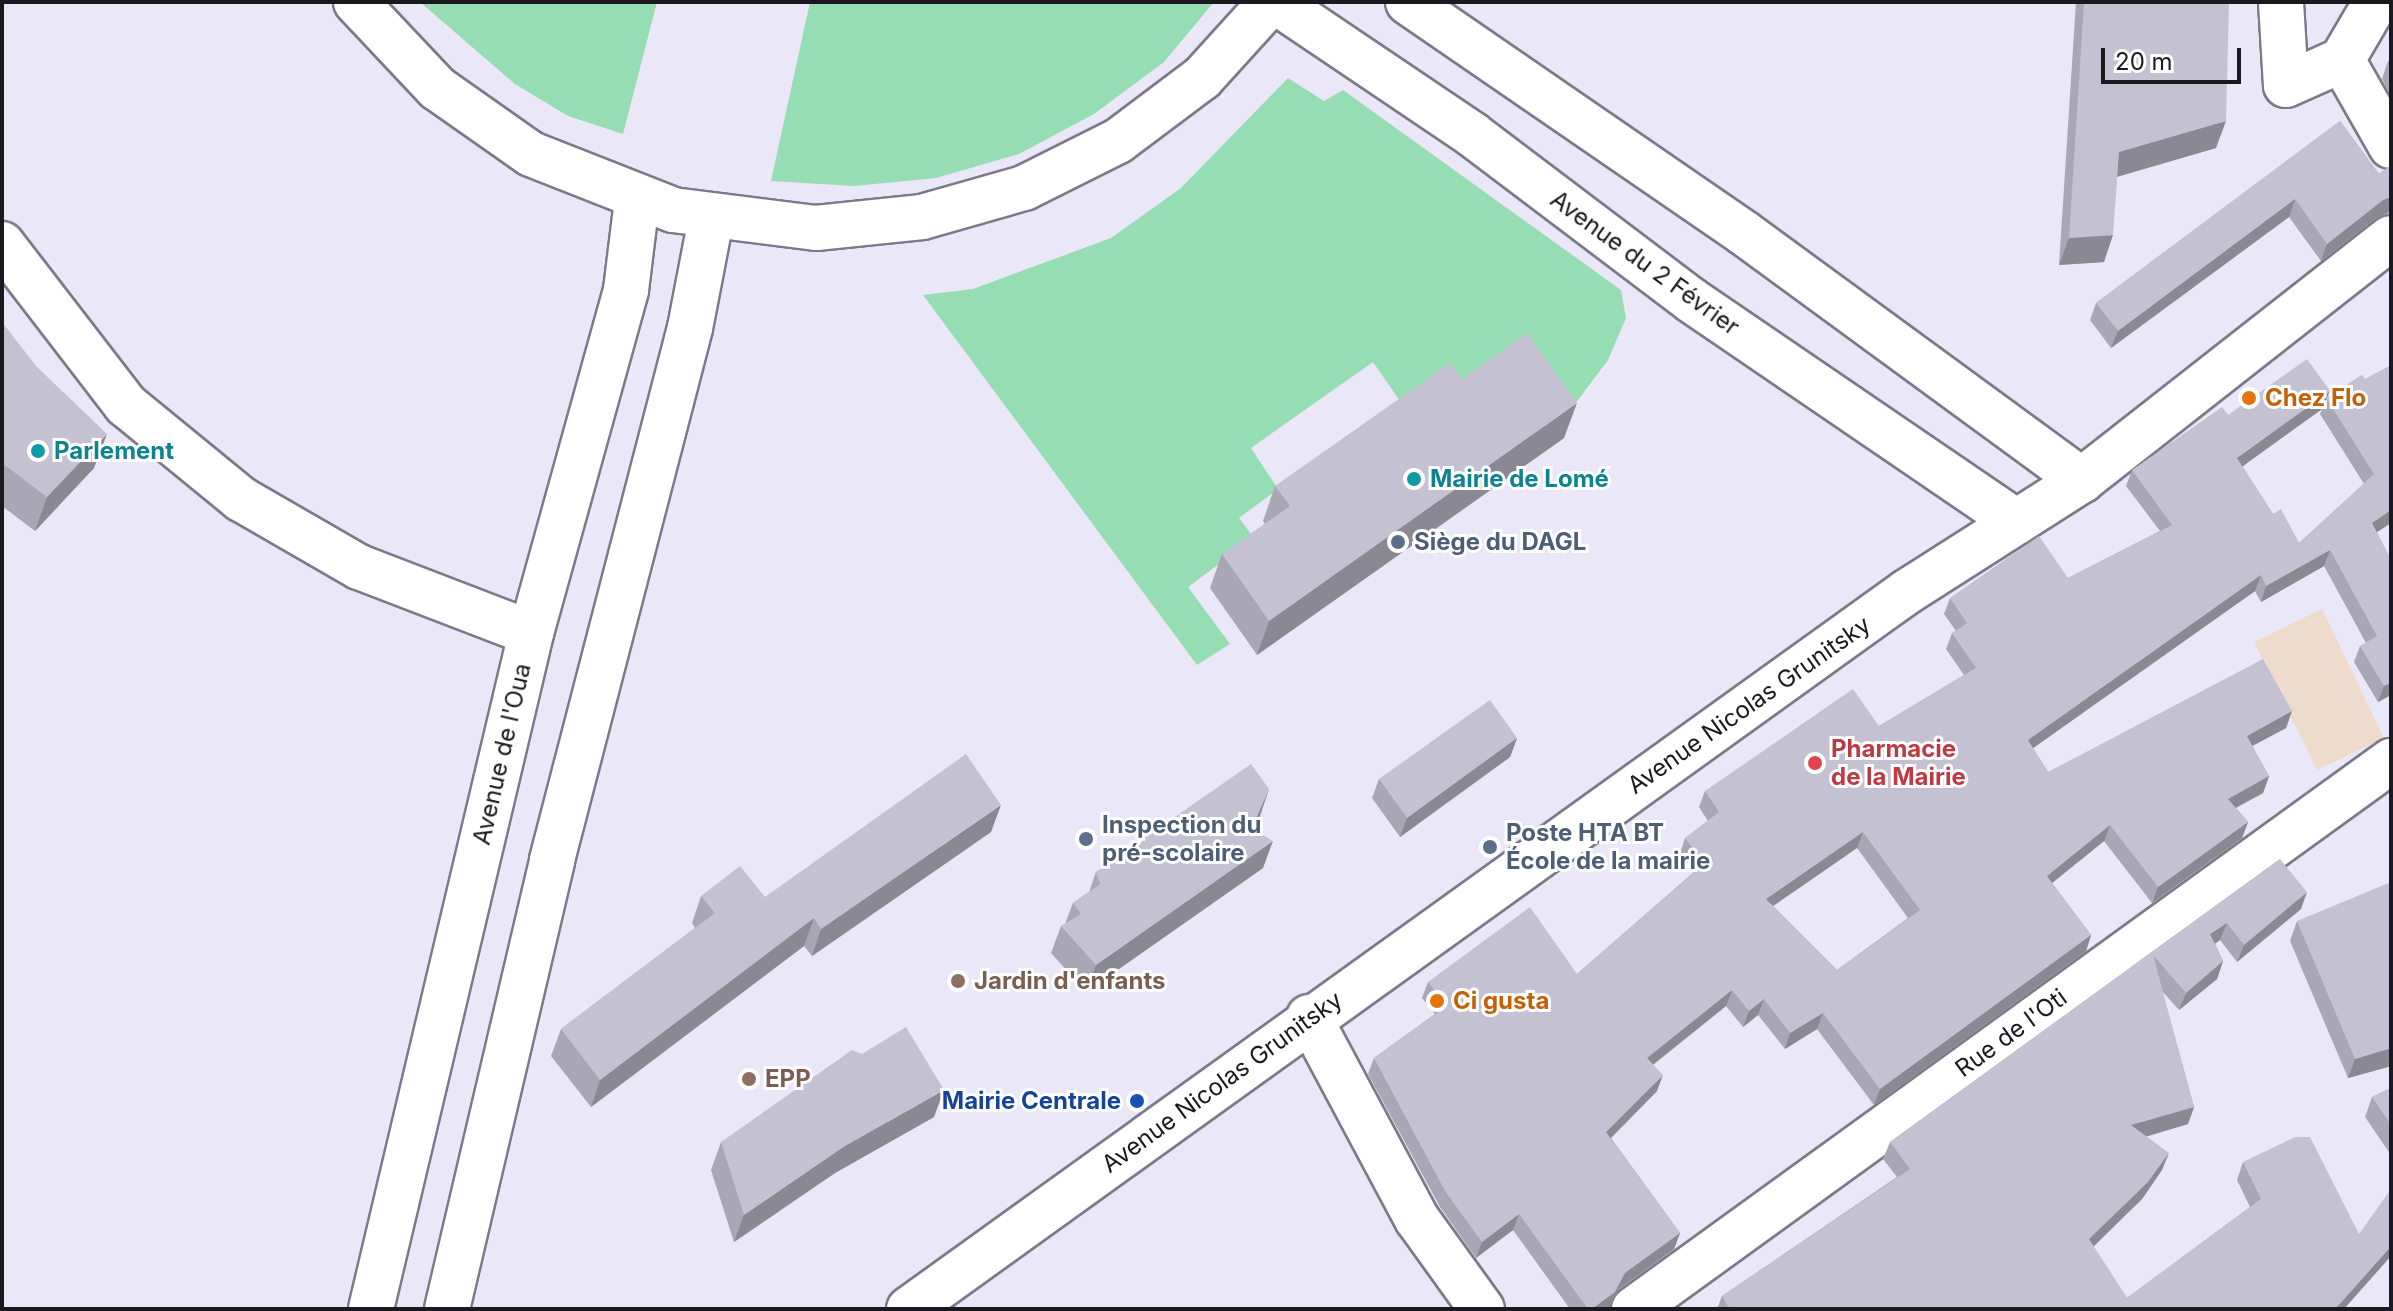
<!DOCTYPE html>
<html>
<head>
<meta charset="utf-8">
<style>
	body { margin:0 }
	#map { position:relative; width:2393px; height:1311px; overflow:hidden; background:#e9e7f8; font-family:Inter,sans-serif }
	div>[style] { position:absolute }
	.commercial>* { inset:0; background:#efdbcc }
	.green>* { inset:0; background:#97ddb3 }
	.roads { filter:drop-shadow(2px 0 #7c7a89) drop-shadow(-2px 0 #7c7a89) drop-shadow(0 2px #7c7a89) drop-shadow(0 -2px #7c7a89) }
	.minor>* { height:44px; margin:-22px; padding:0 22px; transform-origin:22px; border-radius:22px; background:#fff }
	.wall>* { inset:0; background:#a9a7b5 }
	.shaded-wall>* { inset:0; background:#898893 }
	.building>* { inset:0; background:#c4c2d2 }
	.dots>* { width:22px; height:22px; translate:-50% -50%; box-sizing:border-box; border:4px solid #fff; border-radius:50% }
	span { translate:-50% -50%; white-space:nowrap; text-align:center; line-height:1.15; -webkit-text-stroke:6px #fff; paint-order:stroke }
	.street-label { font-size:24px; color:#1a191f }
	.food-label { font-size:24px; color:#c56008; font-weight:700 }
	.left { translate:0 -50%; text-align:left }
	.culture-label { font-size:24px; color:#0d838f; font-weight:700 }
	.service-label { font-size:24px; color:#4e5e75; font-weight:700 }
	.health-label { font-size:24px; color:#be3a42; font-weight:700 }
	.education-label { font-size:24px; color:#785e54; font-weight:700 }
	.transit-label { font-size:24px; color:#164399; font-weight:700 }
	.right { translate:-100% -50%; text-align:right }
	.frame { position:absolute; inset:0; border:4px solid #1a191f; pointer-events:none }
	.scale { position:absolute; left:2101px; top:48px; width:140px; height:36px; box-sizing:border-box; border:4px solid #1a191f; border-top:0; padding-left:10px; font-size:24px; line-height:28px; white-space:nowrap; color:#1a191f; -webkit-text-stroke:6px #fff; paint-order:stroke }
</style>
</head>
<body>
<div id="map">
	<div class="commercial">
		<i style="clip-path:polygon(2322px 609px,2384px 738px,2317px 770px,2254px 642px)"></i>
	</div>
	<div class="green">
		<i style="clip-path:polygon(420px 2px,657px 2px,623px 134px,568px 116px,515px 84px)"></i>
		<i style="clip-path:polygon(810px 2px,1214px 2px,1164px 62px,1094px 114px,1019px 154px,936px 178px,854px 186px,771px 181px)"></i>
		<i style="clip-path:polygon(1288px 78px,1324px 101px,1343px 90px,1621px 290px,1626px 318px,1608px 360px,1569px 412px,1450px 394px,1400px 401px,1373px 362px,1251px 448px,1278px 489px,1239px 518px,1254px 538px,1188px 587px,1230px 644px,1197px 665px,923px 295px,973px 289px,1111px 238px,1181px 188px)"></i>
	</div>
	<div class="roads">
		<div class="minor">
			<i style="left:356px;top:2px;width:118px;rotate:46.7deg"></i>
			<i style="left:437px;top:88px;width:115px;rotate:35.1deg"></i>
			<i style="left:531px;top:154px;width:153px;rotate:21.5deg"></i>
			<i style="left:673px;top:210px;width:144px;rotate:7.2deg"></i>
			<i style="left:816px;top:228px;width:107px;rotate:-5.9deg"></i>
			<i style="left:922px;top:217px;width:106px;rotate:-15.9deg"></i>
			<i style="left:1024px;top:188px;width:105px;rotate:-26.6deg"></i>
			<i style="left:1118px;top:141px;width:105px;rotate:-36.9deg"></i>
			<i style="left:1202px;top:78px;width:103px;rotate:-47.8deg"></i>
			<i style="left:1276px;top:2px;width:238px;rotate:34deg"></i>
			<i style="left:1473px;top:135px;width:273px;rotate:37.1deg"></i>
			<i style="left:1691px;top:300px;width:394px;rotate:34.3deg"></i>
			<i style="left:1408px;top:2px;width:408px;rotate:34.5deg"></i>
			<i style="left:1744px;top:233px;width:419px;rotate:36.2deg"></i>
			<i style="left:2281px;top:2px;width:83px;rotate:86.6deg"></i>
			<i style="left:2286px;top:85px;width:61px;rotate:-24.1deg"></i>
			<i style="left:2342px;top:60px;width:67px;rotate:-59.6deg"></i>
			<i style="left:2342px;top:60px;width:99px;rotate:60.3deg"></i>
			<i style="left:2px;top:244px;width:203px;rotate:52.4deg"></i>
			<i style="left:126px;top:405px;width:149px;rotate:39.3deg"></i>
			<i style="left:241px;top:499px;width:136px;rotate:30deg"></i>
			<i style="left:359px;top:567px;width:184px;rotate:21deg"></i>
			<i style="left:1309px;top:1017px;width:229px;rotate:61.9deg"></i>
			<i style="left:1417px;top:1219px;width:111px;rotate:54.2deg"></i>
			<i style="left:371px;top:1309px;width:695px;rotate:-76.68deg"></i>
			<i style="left:531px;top:633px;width:356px;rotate:-74.5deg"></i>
			<i style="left:626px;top:290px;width:91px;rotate:-83deg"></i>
			<i style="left:447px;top:1309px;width:461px;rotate:-76.8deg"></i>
			<i style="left:552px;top:860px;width:550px;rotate:-75.46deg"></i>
			<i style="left:690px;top:328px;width:111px;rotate:-79.1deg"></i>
			<i style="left:909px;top:1309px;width:1230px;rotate:-35.71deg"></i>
			<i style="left:1908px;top:591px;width:206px;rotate:-32.5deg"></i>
			<i style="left:2082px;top:480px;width:392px;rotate:-38.1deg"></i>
			<i style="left:1634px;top:1309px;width:935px;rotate:-35.9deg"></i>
		</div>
	</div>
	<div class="wall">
		<i style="clip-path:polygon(2076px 2px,2229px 2px,2216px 148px,2117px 177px,2104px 262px,2059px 265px)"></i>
		<i style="clip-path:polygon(2391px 59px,2391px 96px,2382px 79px,2388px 61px)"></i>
		<i style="clip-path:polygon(2340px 121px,2379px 174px,2391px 165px,2391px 214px,2388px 213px,2376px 218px,2321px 261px,2289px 217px,2111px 348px,2090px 320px,2096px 303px)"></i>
		<i style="clip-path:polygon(2px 322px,94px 468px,35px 531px,2px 506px)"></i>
		<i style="clip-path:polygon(evenodd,2362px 375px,2391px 523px,2377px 532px,2391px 695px,2378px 702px,2354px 662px,2360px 646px,2366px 643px,2324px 566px,2261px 602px,2255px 591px,2033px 748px,2048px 772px,2292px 711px,2286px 728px,2252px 746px,2269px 776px,2263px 793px,2236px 808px,2248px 822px,2242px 838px,2152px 903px,2104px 841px,2052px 883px,2091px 935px,2086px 951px,1874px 1105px,1817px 1029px,1785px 1049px,1758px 1015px,1743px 1027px,1726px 1006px,1653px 1065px,1657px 1091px,1611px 1138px,1680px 1233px,1674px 1249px,1619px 1289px,1608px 1309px,1570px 1309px,1513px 1230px,1476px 1258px,1440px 1207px,1368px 1074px,1374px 1058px,1435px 1014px,1422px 998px,1428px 982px,1577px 974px,1694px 872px,1680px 854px,1685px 838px,1708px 821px,1699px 807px,1705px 791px,1879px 726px,1964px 675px,1946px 649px,1952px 633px,1956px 631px,1944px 614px,1950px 598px,2068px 578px,2160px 531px,2126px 486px,2132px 470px,2228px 415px,2328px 397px,2362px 375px,2322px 409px,2320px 414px,2364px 484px,2299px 543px,2273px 514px,2242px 466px,2322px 409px,2362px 375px,1857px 848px,1908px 918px,1837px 970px,1773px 906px,1857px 848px)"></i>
		<i style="clip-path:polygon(1462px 379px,1564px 438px,1257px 655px,1210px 588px,1222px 554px,1265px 524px,1263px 521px,1275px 486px)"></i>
		<i style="clip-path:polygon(1517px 738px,1510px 757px,1400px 837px,1372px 798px,1379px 779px)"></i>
		<i style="clip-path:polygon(1269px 789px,1254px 829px,1263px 868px,1086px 992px,1051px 953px,1061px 926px,1065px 924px,1073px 903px,1089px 892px,1096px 872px)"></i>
		<i style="clip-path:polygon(991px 832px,812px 956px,804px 946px,591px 1107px,551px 1056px,561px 1029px,695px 928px,692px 923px,701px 896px,765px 897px)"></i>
		<i style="clip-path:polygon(2280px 859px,2301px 909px,2237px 962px,2220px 940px,2215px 944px,2223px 961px,2217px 979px,2179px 1010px,2162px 991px,2194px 1107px,2188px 1124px,2146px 1136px,2162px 1170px,2142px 1199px,2093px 1246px,2127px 1298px,2250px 1207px,2237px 1180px,2243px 1162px,2344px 1309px,1717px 1309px,1722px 1296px,1897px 1177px,1883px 1159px,1890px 1142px)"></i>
		<i style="clip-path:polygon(2297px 921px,2391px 1066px,2348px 1078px,2290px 941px)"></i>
		<i style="clip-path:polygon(2391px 1088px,2391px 1155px,2365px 1117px,2372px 1097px)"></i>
		<i style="clip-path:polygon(934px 1117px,835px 1173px,734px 1242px,711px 1170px,721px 1142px)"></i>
	</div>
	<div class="shaded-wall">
		<i style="clip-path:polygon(2226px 121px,2216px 148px,2109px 179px,2119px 152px)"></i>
		<i style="clip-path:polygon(2391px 197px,2391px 206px,2388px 213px,2376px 218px,2321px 261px,2327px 244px,2383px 200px)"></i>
		<i style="clip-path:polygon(2295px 199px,2289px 217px,2111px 348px,2118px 331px)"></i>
		<i style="clip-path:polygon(2113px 235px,2104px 262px,2059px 265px,2069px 238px)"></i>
		<i style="clip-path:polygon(2330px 391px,2322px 409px,2232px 474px,2237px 458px)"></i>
		<i style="clip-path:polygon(1577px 403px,1564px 438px,1257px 655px,1269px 621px)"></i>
		<i style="clip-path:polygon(107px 434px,94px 468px,35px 531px,47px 497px)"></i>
		<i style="clip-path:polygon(2391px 510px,2391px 523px,2366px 539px,2372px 523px)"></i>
		<i style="clip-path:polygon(2330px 550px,2324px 566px,2261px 602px,2266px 586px)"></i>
		<i style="clip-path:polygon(2261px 575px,2255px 591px,2022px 756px,2028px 740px)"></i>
		<i style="clip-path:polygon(2391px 683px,2391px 695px,2378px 702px,2384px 686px)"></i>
		<i style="clip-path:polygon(2292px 711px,2286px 728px,2241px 752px,2247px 736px)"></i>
		<i style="clip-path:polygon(1517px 738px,1510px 757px,1400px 837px,1407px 818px)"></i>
		<i style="clip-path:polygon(2269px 776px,2263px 793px,2222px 815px,2228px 799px)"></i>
		<i style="clip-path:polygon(1269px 789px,1260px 816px,1242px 855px,1252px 828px)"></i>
		<i style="clip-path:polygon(1001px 805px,991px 832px,812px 956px,821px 929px)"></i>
		<i style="clip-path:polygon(2248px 822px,2242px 838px,2152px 903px,2158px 887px)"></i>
		<i style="clip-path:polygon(2110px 825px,2104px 841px,2041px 892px,2047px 876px)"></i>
		<i style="clip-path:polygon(1863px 832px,1857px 848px,1760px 915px,1766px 899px)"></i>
		<i style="clip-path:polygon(1273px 841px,1263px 868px,1086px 992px,1096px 965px)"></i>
		<i style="clip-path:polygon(2307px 892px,2301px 909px,2237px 962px,2244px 945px)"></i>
		<i style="clip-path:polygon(814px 918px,804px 946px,591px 1107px,600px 1080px)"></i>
		<i style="clip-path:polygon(2227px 923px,2220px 940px,2203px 951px,2210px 934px)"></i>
		<i style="clip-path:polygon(2091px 935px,2086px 951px,1874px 1105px,1880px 1089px)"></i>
		<i style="clip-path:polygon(2223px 961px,2217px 979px,2179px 1010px,2186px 993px)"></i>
		<i style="clip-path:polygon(1732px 990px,1726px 1006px,1641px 1074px,1647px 1058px)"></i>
		<i style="clip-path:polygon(1764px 999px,1758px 1015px,1743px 1027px,1749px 1011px)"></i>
		<i style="clip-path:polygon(1823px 1013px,1817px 1029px,1785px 1049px,1790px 1033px)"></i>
		<i style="clip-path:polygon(2391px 1048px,2391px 1066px,2348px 1078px,2355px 1059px)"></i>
		<i style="clip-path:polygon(1663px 1075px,1657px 1091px,1601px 1148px,1606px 1132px)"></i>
		<i style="clip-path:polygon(944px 1090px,934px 1117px,835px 1173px,734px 1242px,744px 1215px,845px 1146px)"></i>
		<i style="clip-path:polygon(2194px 1107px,2188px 1124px,2125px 1143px,2131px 1125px)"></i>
		<i style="clip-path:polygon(2169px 1153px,2162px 1170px,2142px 1199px,2083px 1257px,2089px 1239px)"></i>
		<i style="clip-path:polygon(1519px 1214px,1513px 1230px,1476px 1258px,1482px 1242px)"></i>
		<i style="clip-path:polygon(1680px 1233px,1674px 1249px,1619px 1289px,1610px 1308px,1608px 1309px,1592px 1309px,1625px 1273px)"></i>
		<i style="clip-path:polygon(2391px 1246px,2391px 1256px,2344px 1309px,2335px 1309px)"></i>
	</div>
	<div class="building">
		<i style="clip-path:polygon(2084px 2px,2229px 2px,2226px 121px,2119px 152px,2113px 235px,2069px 238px)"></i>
		<i style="clip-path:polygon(2340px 121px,2379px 174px,2391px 165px,2391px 197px,2383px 200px,2327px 244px,2295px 199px,2118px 331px,2096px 303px)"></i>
		<i style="clip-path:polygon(2px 322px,36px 366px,107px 434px,47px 497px,2px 463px)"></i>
		<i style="clip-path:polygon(1527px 333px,1577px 403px,1269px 621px,1222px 554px,1290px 506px,1275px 486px,1450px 363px,1462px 379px)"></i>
		<i style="clip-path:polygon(evenodd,2307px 359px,2330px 391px,2237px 458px,2273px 514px,2281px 509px,2299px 543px,2374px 474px,2326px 398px,2362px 375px,2365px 379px,2391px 365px,2391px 510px,2372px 523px,2391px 559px,2391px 683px,2384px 686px,2360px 646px,2377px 636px,2330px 550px,2266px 586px,2261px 575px,2028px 740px,2048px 772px,2263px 659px,2292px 711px,2247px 736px,2269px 776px,2228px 799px,2248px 822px,2158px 887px,2110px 825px,2047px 876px,2091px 935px,1880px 1089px,1823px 1013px,1790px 1033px,1764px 999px,1749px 1011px,1732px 990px,1647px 1058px,1663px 1075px,1606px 1132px,1680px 1233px,1625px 1273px,1615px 1292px,1592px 1309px,1588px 1309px,1519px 1214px,1482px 1242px,1445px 1191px,1374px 1058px,1447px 1006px,1428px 982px,1530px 907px,1577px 974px,1705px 863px,1685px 838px,1719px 812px,1705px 791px,1853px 689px,1879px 726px,1976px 668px,1952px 633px,1967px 623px,1950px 598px,2039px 536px,2068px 578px,2172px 525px,2132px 470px,2222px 407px,2228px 415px,2307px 359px,1863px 832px,1920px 910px,1837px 970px,1766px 899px,1863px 832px)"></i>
		<i style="clip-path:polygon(1490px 700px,1517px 738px,1407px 818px,1379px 779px)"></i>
		<i style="clip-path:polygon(966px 754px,1001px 805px,821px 929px,814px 918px,600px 1080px,561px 1029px,715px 913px,701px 896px,740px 866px,765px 897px)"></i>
		<i style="clip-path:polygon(1251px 764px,1269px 789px,1252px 828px,1273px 841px,1096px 965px,1061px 926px,1081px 914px,1073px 903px,1100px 884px,1096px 872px)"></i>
		<i style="clip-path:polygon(2280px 859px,2307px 892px,2244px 945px,2227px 923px,2210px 934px,2223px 961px,2186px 993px,2153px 955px,2194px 1107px,2131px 1125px,2169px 1153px,2148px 1182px,2089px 1239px,2127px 1298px,2261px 1199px,2243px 1162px,2295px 1137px,2310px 1137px,2359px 1234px,2391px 1189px,2391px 1246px,2335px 1309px,1727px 1309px,1729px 1308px,1722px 1296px,1910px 1169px,1890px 1142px)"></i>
		<i style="clip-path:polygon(2391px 882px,2391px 1048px,2355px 1059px,2297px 921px)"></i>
		<i style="clip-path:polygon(906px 1027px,944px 1090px,845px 1146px,744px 1215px,721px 1142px,852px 1050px,862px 1054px)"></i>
		<i style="clip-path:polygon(2391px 1088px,2391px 1125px,2372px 1097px)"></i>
	</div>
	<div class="dots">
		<i style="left:2249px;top:398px;background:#e8710a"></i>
		<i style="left:38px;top:451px;background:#0f9aa8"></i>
		<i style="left:1414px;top:479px;background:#0f9aa8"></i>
		<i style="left:1398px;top:542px;background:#5c6f8a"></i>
		<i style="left:1815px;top:763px;background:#e0444e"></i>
		<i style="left:1086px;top:839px;background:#5c6f8a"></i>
		<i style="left:1490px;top:847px;background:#5c6f8a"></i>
		<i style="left:958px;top:981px;background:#8d6e63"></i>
		<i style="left:1437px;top:1001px;background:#e8710a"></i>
		<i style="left:749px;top:1079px;background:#8d6e63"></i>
		<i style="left:1137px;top:1101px;background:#1a4fb4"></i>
	</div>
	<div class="street-label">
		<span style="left:1645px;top:263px;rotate:36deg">Avenue du 2 Février</span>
		<span style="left:1749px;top:705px;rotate:-35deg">Avenue Nicolas Grunitsky</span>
		<span style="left:502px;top:754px;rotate:-77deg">Avenue de l'Oua</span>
		<span style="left:2011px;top:1033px;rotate:-36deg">Rue de l'Oti</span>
		<span style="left:1222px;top:1082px;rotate:-36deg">Avenue Nicolas Grunitsky</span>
	</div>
	<div class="food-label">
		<span class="left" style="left:2265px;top:398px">Chez Flo</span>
		<span class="left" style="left:1453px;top:1001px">Ci gusta</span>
	</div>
	<div class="culture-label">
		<span class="left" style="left:54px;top:451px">Parlement</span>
		<span class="left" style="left:1430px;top:479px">Mairie de Lomé</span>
	</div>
	<div class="service-label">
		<span class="left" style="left:1414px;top:542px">Siège du DAGL</span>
		<span class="left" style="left:1102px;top:839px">Inspection du<br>pré-scolaire</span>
		<span class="left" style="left:1506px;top:847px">Poste HTA BT<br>École de la mairie</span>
	</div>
	<div class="health-label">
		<span class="left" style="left:1831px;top:763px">Pharmacie<br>de la Mairie</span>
	</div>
	<div class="education-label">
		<span class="left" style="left:974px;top:981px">Jardin d'enfants</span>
		<span class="left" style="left:765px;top:1079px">EPP</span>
	</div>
	<div class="transit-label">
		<span class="right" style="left:1121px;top:1101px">Mairie Centrale</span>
	</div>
	<div class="frame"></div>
	<div class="scale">20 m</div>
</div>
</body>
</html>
